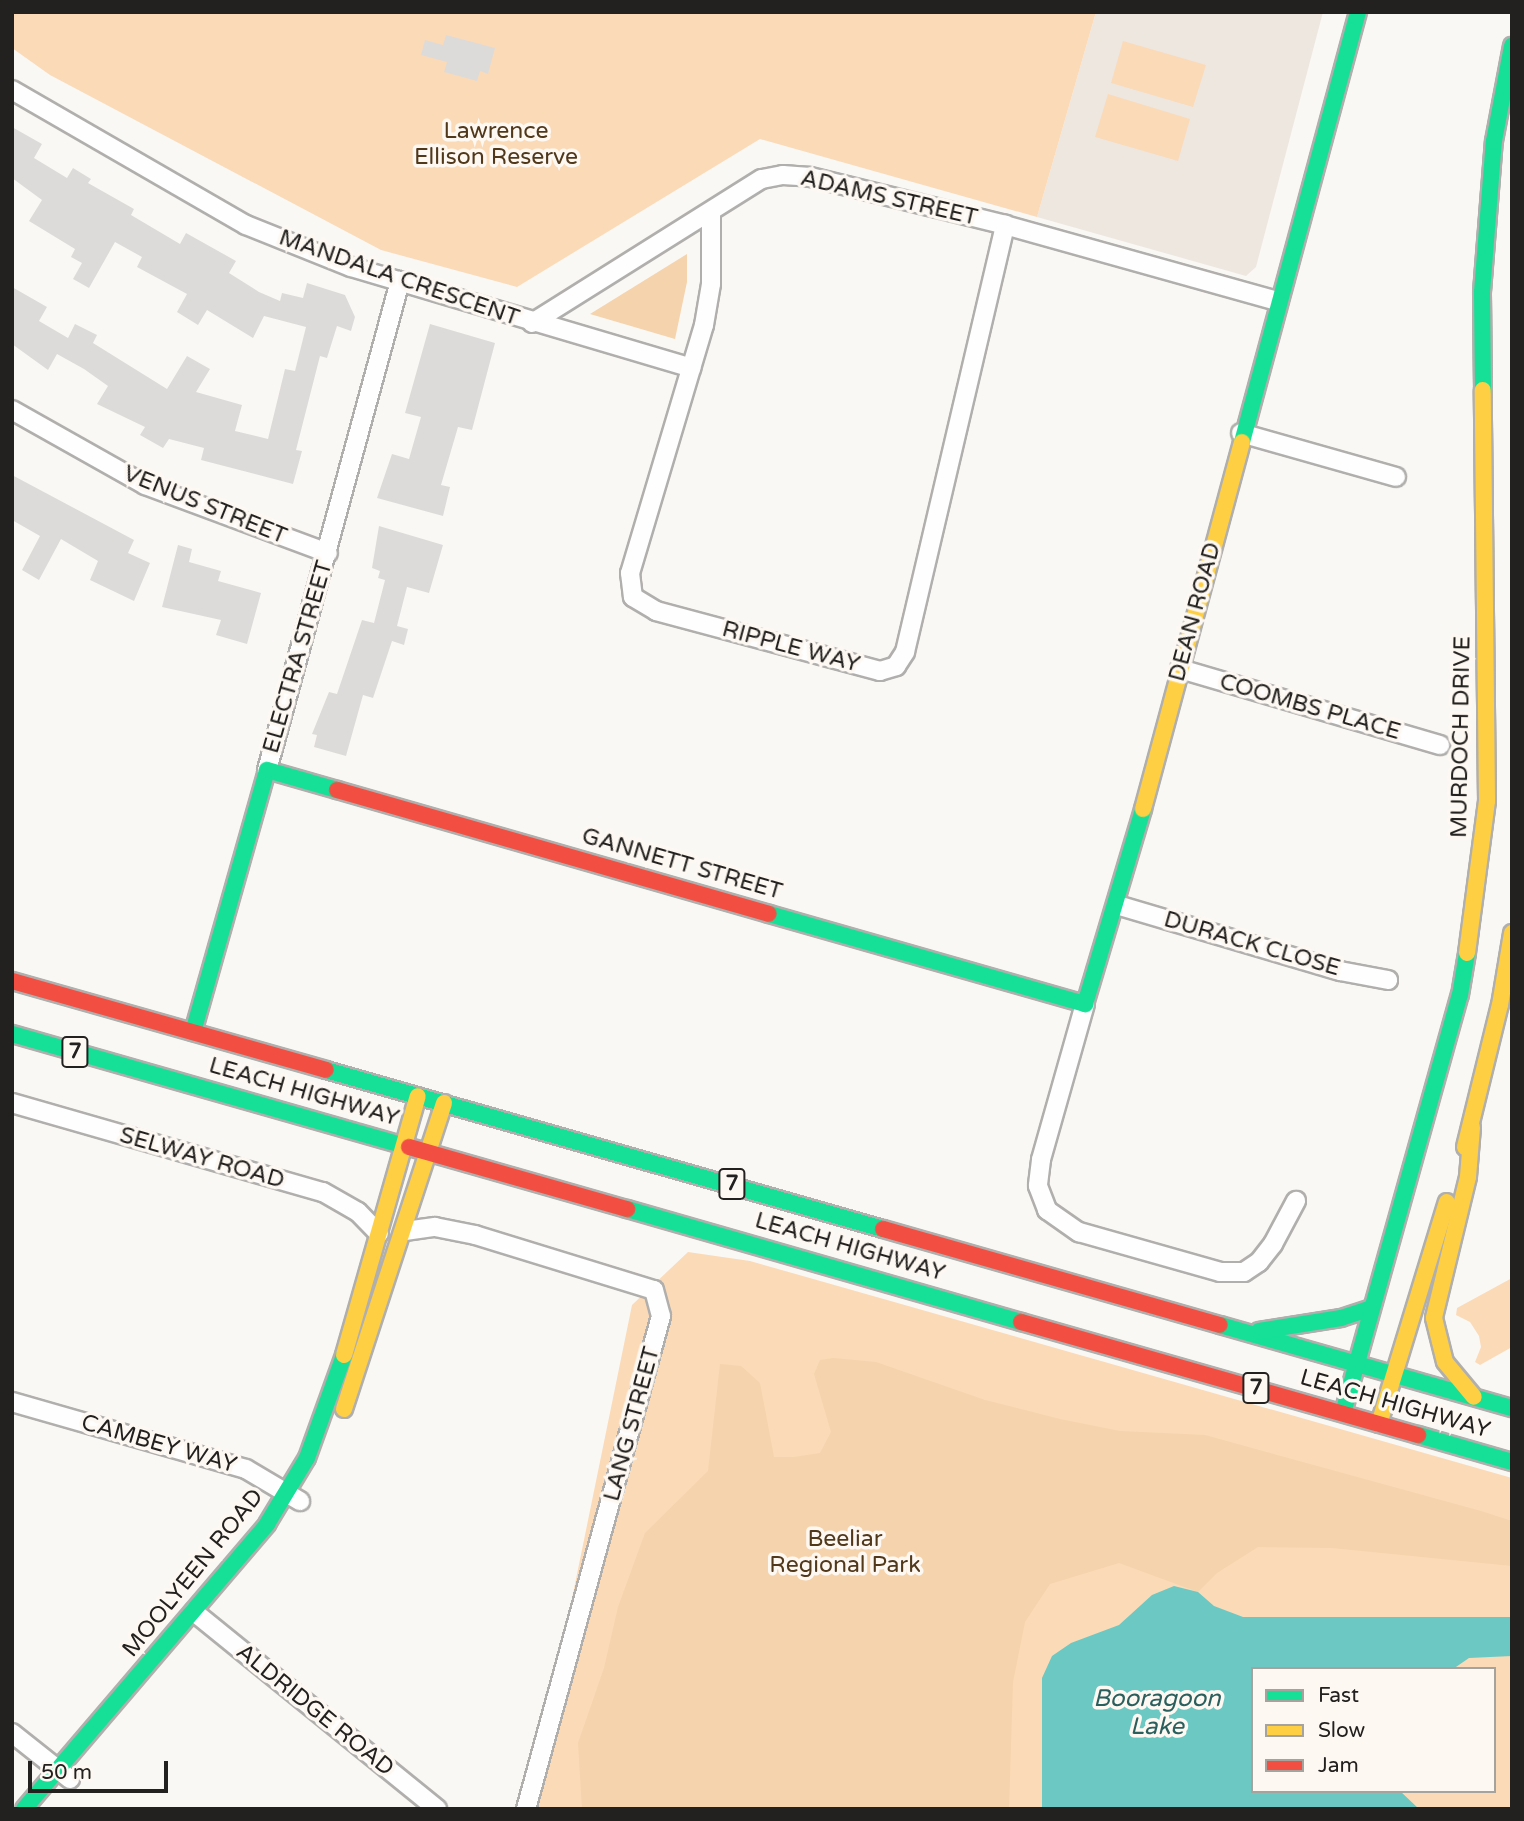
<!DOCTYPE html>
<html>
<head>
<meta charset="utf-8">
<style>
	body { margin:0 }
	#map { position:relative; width:1524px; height:1821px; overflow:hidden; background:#faf8f5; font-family:"Varela Round",sans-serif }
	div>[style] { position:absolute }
	.built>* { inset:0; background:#eee7e0 }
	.green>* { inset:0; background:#fbdab7 }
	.forest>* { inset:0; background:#f5d3ac }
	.water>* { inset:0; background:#6bc8c3 }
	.building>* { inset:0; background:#dddbd9 }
	.roads { filter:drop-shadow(2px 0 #b1afad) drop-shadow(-2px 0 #b1afad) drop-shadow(0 2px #b1afad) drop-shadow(0 -2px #b1afad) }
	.street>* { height:18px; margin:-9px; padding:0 9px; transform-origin:9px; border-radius:9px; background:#fefefe }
	.fast>* { height:16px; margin:-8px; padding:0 8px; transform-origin:8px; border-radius:8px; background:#16e098 }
	.slow>* { height:16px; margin:-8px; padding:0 8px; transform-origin:8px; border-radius:8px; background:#ffcf43 }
	.jam>* { height:16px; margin:-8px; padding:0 8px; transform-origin:8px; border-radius:8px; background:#f24e42 }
	span { translate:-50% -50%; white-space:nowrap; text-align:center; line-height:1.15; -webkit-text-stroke:7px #fdf8f2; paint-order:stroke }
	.shield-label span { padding:2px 5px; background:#fdf8f2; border:2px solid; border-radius:5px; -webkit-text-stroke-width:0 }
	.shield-label { font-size:21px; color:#23211f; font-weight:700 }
	.park-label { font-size:23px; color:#51381b }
	.street-label { font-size:23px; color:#23211f }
	.water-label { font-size:24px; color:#2b5f5d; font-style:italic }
	.frame { position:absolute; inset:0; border:14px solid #23211f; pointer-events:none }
	.legend { position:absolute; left:1251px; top:1667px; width:245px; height:126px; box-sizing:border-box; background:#fdf8f2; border:2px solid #a6a29e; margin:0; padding:9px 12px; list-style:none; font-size:21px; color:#23211f }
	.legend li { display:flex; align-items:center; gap:14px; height:35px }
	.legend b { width:35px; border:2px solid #a6a29e }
	.scale { position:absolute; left:28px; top:1761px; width:140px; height:32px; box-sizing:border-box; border:4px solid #23211f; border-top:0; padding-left:9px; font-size:21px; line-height:24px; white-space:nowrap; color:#23211f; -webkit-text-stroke:5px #fdf8f2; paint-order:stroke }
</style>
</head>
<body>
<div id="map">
	<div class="built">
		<i style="clip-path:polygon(1096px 12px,1323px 12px,1256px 267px,1246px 276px,1037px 217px)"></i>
	</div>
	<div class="green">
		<i style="clip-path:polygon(12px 12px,1096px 12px,1037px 217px,760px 139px,517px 287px,381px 250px,50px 75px,12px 48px)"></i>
		<i style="clip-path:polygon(1123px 41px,1206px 65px,1193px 107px,1111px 83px)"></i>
		<i style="clip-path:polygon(1108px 94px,1190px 119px,1178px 161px,1095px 137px)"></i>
		<i style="clip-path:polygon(evenodd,688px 1252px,750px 1261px,1512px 1478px,1512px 1809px,529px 1809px,632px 1305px,688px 1252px,1253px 1669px,1494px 1669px,1494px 1791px,1253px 1791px,1253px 1669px)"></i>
		<i style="clip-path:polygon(1512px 1278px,1512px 1347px,1480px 1365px,1475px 1362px,1481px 1347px,1479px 1336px,1470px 1322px,1456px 1315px,1457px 1308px)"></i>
	</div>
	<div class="forest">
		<i style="clip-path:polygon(687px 254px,687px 282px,675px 339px,590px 314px)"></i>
		<i style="clip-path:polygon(833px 1358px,876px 1362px,985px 1400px,1060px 1419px,1120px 1431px,1205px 1435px,1481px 1511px,1512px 1521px,1512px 1566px,1332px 1548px,1258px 1547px,1217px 1573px,1198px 1592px,1119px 1563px,1050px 1584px,1025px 1622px,1013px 1682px,1009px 1809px,582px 1809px,578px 1743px,604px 1668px,618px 1607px,645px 1533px,708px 1471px,720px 1364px,741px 1366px,760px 1383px,774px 1457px,794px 1457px,820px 1453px,831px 1432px,814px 1374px,820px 1360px)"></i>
	</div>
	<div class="water">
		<i style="clip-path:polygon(1174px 1586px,1198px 1592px,1214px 1606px,1243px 1617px,1512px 1617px,1512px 1656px,1469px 1658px,1453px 1669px,1253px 1669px,1253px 1791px,1400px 1791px,1419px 1809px,1042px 1809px,1042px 1678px,1052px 1656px,1071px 1643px,1119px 1625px,1152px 1595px)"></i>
	</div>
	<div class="building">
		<i style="clip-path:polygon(446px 35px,495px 48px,488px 74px,480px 71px,477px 81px,444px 72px,447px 62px,421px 55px,425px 40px,443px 45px)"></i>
		<i style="clip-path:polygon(12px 127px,42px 144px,34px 158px,67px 178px,73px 168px,91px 179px,88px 183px,134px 209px,131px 215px,180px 244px,186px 233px,236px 261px,229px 273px,259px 292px,280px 301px,282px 293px,303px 298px,307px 283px,345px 295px,355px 317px,351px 331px,337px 326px,327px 358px,320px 356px,296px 450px,302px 451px,293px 484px,201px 460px,204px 448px,169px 439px,163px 448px,140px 435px,145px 427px,97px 404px,108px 386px,84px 369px,57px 354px,48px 370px,12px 344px,12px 287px,47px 307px,39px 321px,68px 338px,75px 324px,97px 335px,93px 343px,167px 389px,187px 356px,210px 369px,196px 392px,242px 405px,235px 431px,268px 439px,285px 369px,295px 371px,306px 327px,264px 316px,253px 338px,207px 310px,198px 325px,177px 312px,187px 294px,137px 267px,142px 257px,115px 242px,89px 288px,73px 279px,82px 263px,71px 257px,75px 249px,29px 221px,42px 200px,12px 178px)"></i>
		<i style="clip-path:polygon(430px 324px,495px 343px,472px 430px,458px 427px,441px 485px,450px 487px,443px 516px,377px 498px,392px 454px,409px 459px,421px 417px,405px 413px)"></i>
		<i style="clip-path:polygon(12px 475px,134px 540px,128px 553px,150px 563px,134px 601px,90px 580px,98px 561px,61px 539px,39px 580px,22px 570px,40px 536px,12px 520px)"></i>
		<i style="clip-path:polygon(379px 526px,443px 545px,429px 593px,407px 587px,397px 626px,408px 629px,404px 645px,392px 641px,373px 698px,363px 695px,346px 756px,314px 747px,317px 735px,312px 734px,329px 692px,337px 694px,362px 620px,374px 623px,385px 580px,378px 578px,380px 571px,372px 568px)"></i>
		<i style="clip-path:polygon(178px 545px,192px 549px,189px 562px,221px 571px,218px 581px,261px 593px,247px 644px,216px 635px,221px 620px,162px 607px)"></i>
	</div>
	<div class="roads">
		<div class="street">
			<i style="left:12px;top:90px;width:270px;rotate:30deg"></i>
			<i style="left:246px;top:225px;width:113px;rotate:21.8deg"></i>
			<i style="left:351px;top:267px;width:355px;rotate:16.5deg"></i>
			<i style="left:711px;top:212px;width:72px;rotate:90deg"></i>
			<i style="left:711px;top:284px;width:42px;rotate:99.7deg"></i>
			<i style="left:704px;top:325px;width:259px;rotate:106.6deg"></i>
			<i style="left:630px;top:573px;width:24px;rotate:83deg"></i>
			<i style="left:633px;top:597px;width:27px;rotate:31deg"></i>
			<i style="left:656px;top:611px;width:232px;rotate:15deg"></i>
			<i style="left:880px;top:671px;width:17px;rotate:-17deg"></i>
			<i style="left:896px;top:666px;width:17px;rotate:-57deg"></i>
			<i style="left:905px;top:652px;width:439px;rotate:-76.8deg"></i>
			<i style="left:532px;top:323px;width:271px;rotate:-32.1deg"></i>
			<i style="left:762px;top:179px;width:21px;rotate:-11deg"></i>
			<i style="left:783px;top:175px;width:27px;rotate:4deg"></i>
			<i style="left:810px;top:177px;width:201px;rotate:13.8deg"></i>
			<i style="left:1005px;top:225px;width:282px;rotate:15.6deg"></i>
			<i style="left:12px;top:410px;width:153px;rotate:29.4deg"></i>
			<i style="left:145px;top:485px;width:195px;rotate:20.4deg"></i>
			<i style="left:1241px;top:433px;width:161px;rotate:15.8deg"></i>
			<i style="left:1180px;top:669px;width:271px;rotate:16.3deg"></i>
			<i style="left:267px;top:770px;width:507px;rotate:-74.78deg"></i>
			<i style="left:1117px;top:905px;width:233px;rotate:16.5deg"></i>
			<i style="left:1340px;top:971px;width:49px;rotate:10.6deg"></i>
			<i style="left:1085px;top:1004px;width:162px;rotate:105.8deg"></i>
			<i style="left:1041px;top:1160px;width:26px;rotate:97deg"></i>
			<i style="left:1038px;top:1186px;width:26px;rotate:69deg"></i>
			<i style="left:1047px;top:1210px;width:39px;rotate:35deg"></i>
			<i style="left:1079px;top:1232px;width:147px;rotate:15.8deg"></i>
			<i style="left:1220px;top:1272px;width:24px"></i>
			<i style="left:1244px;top:1272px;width:18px;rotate:-34deg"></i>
			<i style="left:1259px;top:1262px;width:23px;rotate:-52deg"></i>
			<i style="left:1273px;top:1244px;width:49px;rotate:-61.9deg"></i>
			<i style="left:12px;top:1103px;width:323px;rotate:16deg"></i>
			<i style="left:323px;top:1192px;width:40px;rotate:29.7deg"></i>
			<i style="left:358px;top:1212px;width:30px;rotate:46deg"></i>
			<i style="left:405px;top:1231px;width:30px;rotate:-8deg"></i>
			<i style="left:435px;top:1227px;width:41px;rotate:11.3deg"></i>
			<i style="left:475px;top:1235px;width:187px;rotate:17.1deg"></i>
			<i style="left:654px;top:1290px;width:27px;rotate:75deg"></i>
			<i style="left:661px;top:1316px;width:511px;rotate:105.31deg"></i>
			<i style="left:12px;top:1402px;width:243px;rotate:16deg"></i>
			<i style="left:246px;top:1469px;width:63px;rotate:30.7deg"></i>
			<i style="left:194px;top:1612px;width:313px;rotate:39deg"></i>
			<i style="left:12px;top:1733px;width:74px;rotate:38.4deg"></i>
		</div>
		<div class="fast">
			<i style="left:1483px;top:390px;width:98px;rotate:-90.6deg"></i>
			<i style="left:1482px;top:292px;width:151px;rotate:-85.5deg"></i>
			<i style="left:1494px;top:141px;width:97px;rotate:-79.3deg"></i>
			<i style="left:1242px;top:442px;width:445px;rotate:-74.9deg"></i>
			<i style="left:769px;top:914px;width:329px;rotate:15.9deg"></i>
			<i style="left:1085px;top:1004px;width:203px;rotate:-73.4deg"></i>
			<i style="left:193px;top:1032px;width:272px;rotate:-74.2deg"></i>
			<i style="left:267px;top:770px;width:73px;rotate:15.9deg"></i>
			<i style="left:12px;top:1034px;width:413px;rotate:15.9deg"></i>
			<i style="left:326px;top:1070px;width:579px;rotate:15.93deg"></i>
			<i style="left:627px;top:1209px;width:410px;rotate:16deg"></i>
			<i style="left:1220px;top:1325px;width:304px;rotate:15.9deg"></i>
			<i style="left:1259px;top:1331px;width:83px;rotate:-9deg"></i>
			<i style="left:1341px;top:1318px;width:32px;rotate:-18deg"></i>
			<i style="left:1343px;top:1413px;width:434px;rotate:-74.4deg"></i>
			<i style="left:1460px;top:995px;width:43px;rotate:-80.5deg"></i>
			<i style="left:1418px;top:1435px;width:98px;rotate:16deg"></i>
			<i style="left:24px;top:1809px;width:375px;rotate:-49.5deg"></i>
			<i style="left:267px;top:1524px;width:77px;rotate:-58.8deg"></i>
			<i style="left:307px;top:1458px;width:109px;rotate:-70.2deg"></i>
		</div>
		<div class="slow">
			<i style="left:1143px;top:809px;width:380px;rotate:-74.9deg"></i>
			<i style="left:1467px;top:953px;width:153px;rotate:-82.5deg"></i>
			<i style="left:1487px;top:801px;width:411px;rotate:-90.6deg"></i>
			<i style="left:1472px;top:1127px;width:50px;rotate:94.6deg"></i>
			<i style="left:1468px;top:1177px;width:145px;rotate:103.6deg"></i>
			<i style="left:1434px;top:1318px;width:45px;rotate:76deg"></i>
			<i style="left:1445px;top:1362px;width:45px;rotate:50.4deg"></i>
			<i style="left:1465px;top:1147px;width:146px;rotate:-76.2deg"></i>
			<i style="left:1500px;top:1005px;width:73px;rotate:-80.5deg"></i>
			<i style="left:344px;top:1355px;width:269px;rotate:-74.1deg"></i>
			<i style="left:344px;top:1409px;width:322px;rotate:-71.9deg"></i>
			<i style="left:1379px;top:1424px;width:232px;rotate:-73deg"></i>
		</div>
		<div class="jam">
			<i style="left:337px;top:790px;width:449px;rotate:16deg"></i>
			<i style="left:12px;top:981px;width:326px;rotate:15.8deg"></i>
			<i style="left:409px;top:1147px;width:227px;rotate:15.9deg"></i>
			<i style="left:883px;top:1229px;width:350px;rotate:15.9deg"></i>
			<i style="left:1021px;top:1322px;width:413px;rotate:15.9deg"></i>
		</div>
	</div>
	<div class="shield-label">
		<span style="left:75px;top:1052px">7</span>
		<span style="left:732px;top:1184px">7</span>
		<span style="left:1256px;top:1388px">7</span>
	</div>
	<div class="park-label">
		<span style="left:496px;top:144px">Lawrence<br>Ellison Reserve</span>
		<span style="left:845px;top:1552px">Beeliar<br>Regional Park</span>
	</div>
	<div class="street-label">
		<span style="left:889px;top:198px;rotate:13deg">ADAMS STREET</span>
		<span style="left:399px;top:278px;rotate:19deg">MANDALA CRESCENT</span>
		<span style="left:205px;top:505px;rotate:22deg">VENUS STREET</span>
		<span style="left:1195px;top:612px;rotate:-75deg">DEAN ROAD</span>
		<span style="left:791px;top:647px;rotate:15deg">RIPPLE WAY</span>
		<span style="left:298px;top:657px;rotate:-74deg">ELECTRA STREET</span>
		<span style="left:1310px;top:707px;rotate:16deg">COOMBS PLACE</span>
		<span style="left:1461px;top:737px;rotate:-89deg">MURDOCH DRIVE</span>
		<span style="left:682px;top:864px;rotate:16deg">GANNETT STREET</span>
		<span style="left:1252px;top:944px;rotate:16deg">DURACK CLOSE</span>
		<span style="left:304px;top:1092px;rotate:16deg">LEACH HIGHWAY</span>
		<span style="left:202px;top:1158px;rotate:16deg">SELWAY ROAD</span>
		<span style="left:850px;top:1247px;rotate:16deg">LEACH HIGHWAY</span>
		<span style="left:1395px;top:1404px;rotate:16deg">LEACH HIGHWAY</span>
		<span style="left:632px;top:1424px;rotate:-75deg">LANG STREET</span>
		<span style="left:159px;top:1444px;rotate:16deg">CAMBEY WAY</span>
		<span style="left:193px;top:1573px;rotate:-51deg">MOOLYEEN ROAD</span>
		<span style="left:315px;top:1710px;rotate:39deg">ALDRIDGE ROAD</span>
	</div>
	<div class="water-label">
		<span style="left:1157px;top:1713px">Booragoon<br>Lake</span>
	</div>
	<div class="frame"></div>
	<ul class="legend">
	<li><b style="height:9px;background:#16e098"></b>Fast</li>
	<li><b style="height:9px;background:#ffcf43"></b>Slow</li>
	<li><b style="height:9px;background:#f24e42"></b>Jam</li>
	</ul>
	<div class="scale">50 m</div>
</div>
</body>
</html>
